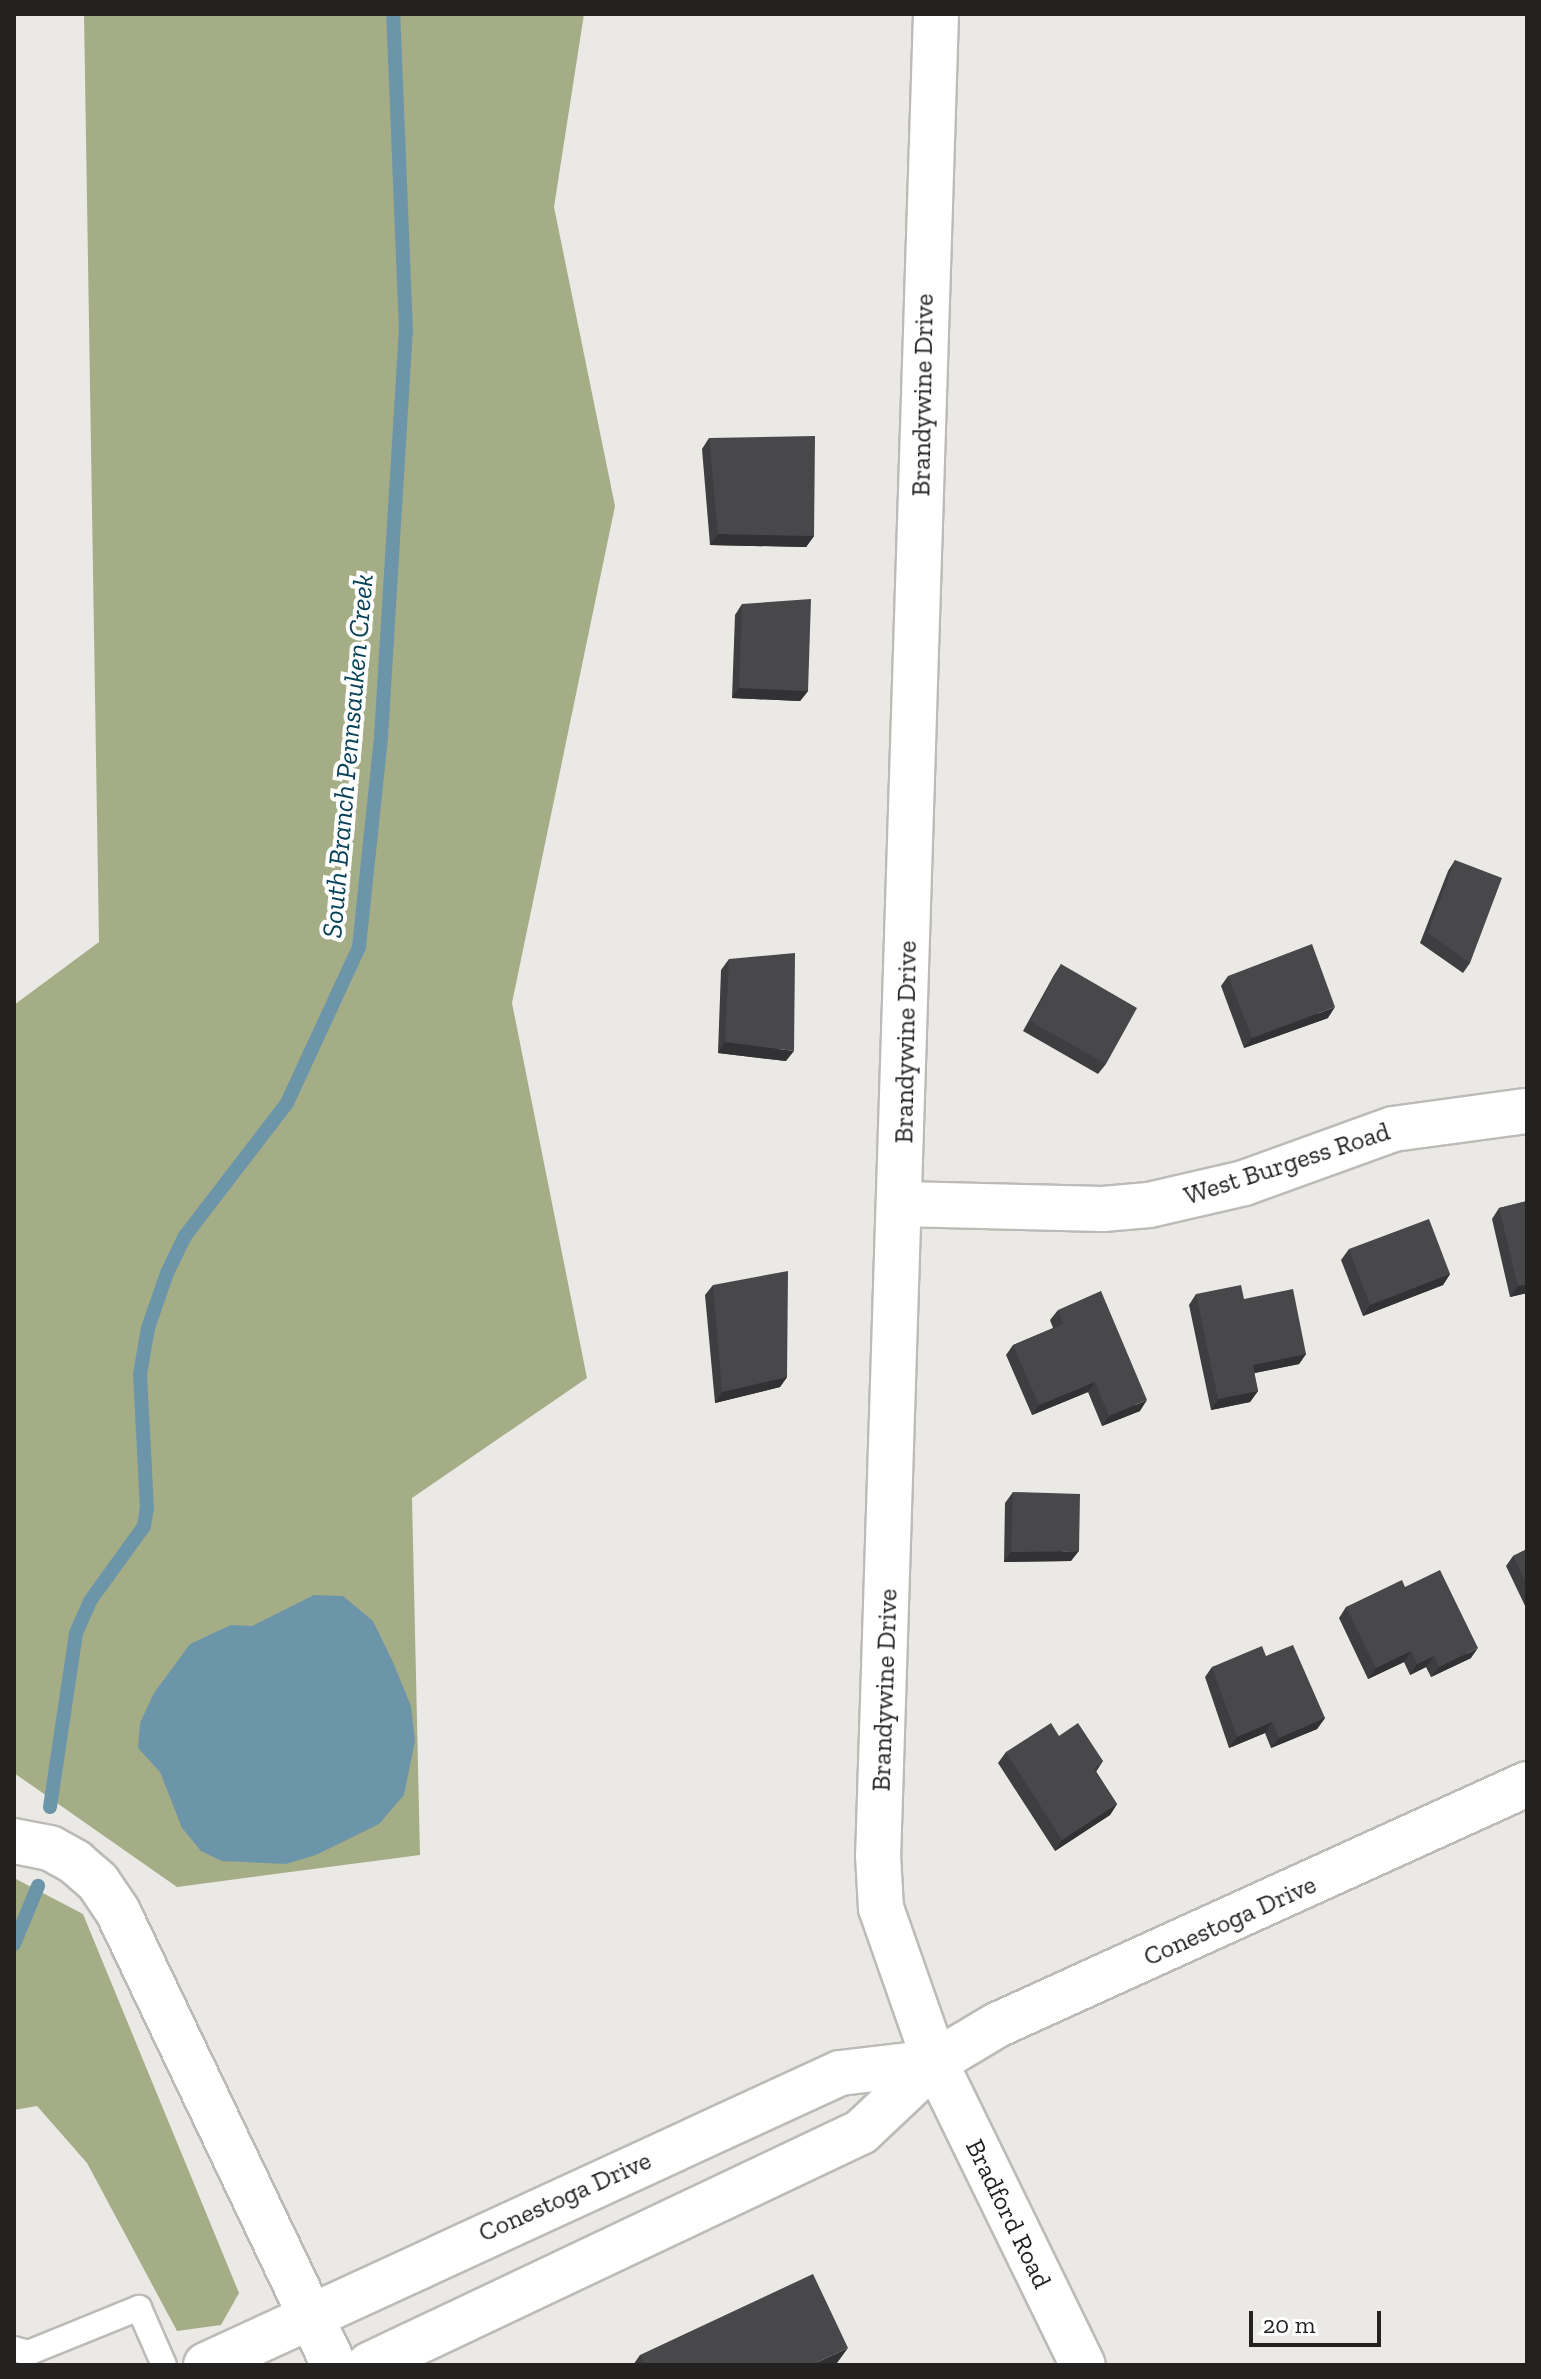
<!DOCTYPE html>
<html>
<head>
<meta charset="utf-8">
<style>
	body { margin:0 }
	#map { position:relative; width:1541px; height:2379px; overflow:hidden; background:#ebe9e6; font-family:"Zilla Slab",serif }
	div>[style] { position:absolute }
	.forest>* { inset:0; background:#a5ad87 }
	.water>* { inset:0; background:#6d95a9 }
	.stream>* { height:14px; margin:-7px; padding:0 7px; transform-origin:7px; border-radius:7px; background:#6d95a9 }
	.roads { filter:drop-shadow(2px 0 #bcbbb7) drop-shadow(-2px 0 #bcbbb7) drop-shadow(0 2px #bcbbb7) drop-shadow(0 -2px #bcbbb7) }
	.service>* { height:24px; margin:-12px; padding:0 12px; transform-origin:12px; border-radius:12px; background:#fff }
	.minor>* { height:44px; margin:-22px; padding:0 22px; transform-origin:22px; border-radius:22px; background:#fff }
	.tertiary>* { height:44px; margin:-22px; padding:0 22px; transform-origin:22px; border-radius:22px; background:#fff }
	.wall>* { inset:0; background:#3e3d40 }
	.shaded-wall>* { inset:0; background:#323234 }
	.building>* { inset:0; background:#48474a }
	span { translate:-50% -50%; white-space:nowrap; text-align:center; line-height:1.15; -webkit-text-stroke:8px #fff; paint-order:stroke }
	.street-label { font-size:26px; color:#232221 }
	.water-label { font-size:28px; color:#084258; font-style:italic }
	.frame { position:absolute; inset:0; border:16px solid #232221; pointer-events:none }
	.scale { position:absolute; left:1249px; top:2311px; width:132px; height:36px; box-sizing:border-box; border:4px solid #232221; border-top:0; padding-left:10px; font-size:24px; line-height:28px; white-space:nowrap; color:#232221; -webkit-text-stroke:6px #fff; paint-order:stroke }
</style>
</head>
<body>
<div id="map">
	<div class="forest">
		<i style="clip-path:polygon(84px 14px,584px 14px,554px 207px,615px 506px,512px 1003px,587px 1378px,412px 1498px,420px 1855px,177px 1887px,14px 1773px,14px 1005px,99px 942px)"></i>
		<i style="clip-path:polygon(14px 1878px,83px 1914px,239px 2293px,221px 2325px,177px 2331px,87px 2163px,37px 2106px,14px 2110px)"></i>
	</div>
	<div class="water">
		<i style="clip-path:polygon(314px 1595px,343px 1596px,373px 1621px,392px 1660px,411px 1706px,415px 1741px,404px 1795px,379px 1824px,316px 1855px,286px 1864px,222px 1861px,201px 1851px,182px 1828px,160px 1772px,138px 1748px,140px 1723px,154px 1693px,190px 1644px,231px 1625px,252px 1626px)"></i>
	</div>
	<div class="stream">
		<i style="left:50px;top:1807px;width:176px;rotate:-81.5deg"></i>
		<i style="left:76px;top:1633px;width:35px;rotate:-66deg"></i>
		<i style="left:90px;top:1601px;width:92px;rotate:-54.2deg"></i>
		<i style="left:144px;top:1526px;width:18px;rotate:-81deg"></i>
		<i style="left:147px;top:1508px;width:134px;rotate:-93deg"></i>
		<i style="left:140px;top:1374px;width:47px;rotate:-80.1deg"></i>
		<i style="left:148px;top:1328px;width:58px;rotate:-70.9deg"></i>
		<i style="left:167px;top:1273px;width:41px;rotate:-64.1deg"></i>
		<i style="left:185px;top:1236px;width:168px;rotate:-52.5deg"></i>
		<i style="left:287px;top:1103px;width:172px;rotate:-65.2deg"></i>
		<i style="left:359px;top:947px;width:211px;rotate:-84deg"></i>
		<i style="left:381px;top:737px;width:406px;rotate:-86.5deg"></i>
		<i style="left:406px;top:332px;width:318px;rotate:-92.3deg"></i>
		<i style="left:14px;top:1944px;width:63px;rotate:-67.5deg"></i>
	</div>
	<div class="roads">
		<div class="service">
			<i style="left:14px;top:2349px;width:15px;rotate:16deg"></i>
			<i style="left:28px;top:2353px;width:120px;rotate:-22.1deg"></i>
			<i style="left:139px;top:2308px;width:62px;rotate:66.3deg"></i>
		</div>
		<div class="minor">
			<i style="left:936px;top:14px;width:1842px;rotate:91.8deg"></i>
			<i style="left:878px;top:1855px;width:53px;rotate:86.8deg"></i>
			<i style="left:881px;top:1908px;width:163px;rotate:70.7deg"></i>
			<i style="left:935px;top:2062px;width:337px;rotate:64deg"></i>
			<i style="left:902px;top:1204px;width:201px;rotate:1.4deg"></i>
			<i style="left:1103px;top:1209px;width:46px;rotate:-5deg"></i>
			<i style="left:1149px;top:1205px;width:98px;rotate:-13deg"></i>
			<i style="left:1244px;top:1183px;width:158px;rotate:-19.9deg"></i>
			<i style="left:1393px;top:1129px;width:135px;rotate:-7.7deg"></i>
			<i style="left:935px;top:2062px;width:72px;rotate:-30.8deg"></i>
			<i style="left:997px;top:2025px;width:582px;rotate:-24.45deg"></i>
		</div>
		<div class="tertiary">
			<i style="left:14px;top:1841px;width:37px;rotate:11deg"></i>
			<i style="left:50px;top:1848px;width:29px;rotate:29deg"></i>
			<i style="left:75px;top:1862px;width:30px;rotate:41deg"></i>
			<i style="left:98px;top:1882px;width:36px;rotate:56deg"></i>
			<i style="left:118px;top:1912px;width:502px;rotate:64.51deg"></i>
			<i style="left:206px;top:2365px;width:698px;rotate:-24.73deg"></i>
			<i style="left:840px;top:2073px;width:96px;rotate:-6.6deg"></i>
			<i style="left:369px;top:2365px;width:544px;rotate:-25.34deg"></i>
			<i style="left:861px;top:2132px;width:102px;rotate:-43.4deg"></i>
		</div>
	</div>
	<div class="wall">
		<i style="clip-path:polygon(709px 438px,814px 536px,806px 547px,710px 545px,702px 449px)"></i>
		<i style="clip-path:polygon(742px 604px,808px 691px,800px 701px,732px 698px,735px 615px)"></i>
		<i style="clip-path:polygon(1455px 860px,1470px 963px,1463px 973px,1420px 943px,1448px 871px)"></i>
		<i style="clip-path:polygon(729px 959px,786px 1061px,718px 1053px,721px 970px)"></i>
		<i style="clip-path:polygon(1061px 964px,1106px 1064px,1098px 1074px,1023px 1031px,1054px 975px)"></i>
		<i style="clip-path:polygon(1228px 976px,1328px 1018px,1244px 1048px,1221px 986px)"></i>
		<i style="clip-path:polygon(1527px 1201px,1527px 1293px,1510px 1297px,1492px 1219px,1499px 1208px)"></i>
		<i style="clip-path:polygon(1349px 1249px,1450px 1274px,1443px 1285px,1363px 1316px,1341px 1260px)"></i>
		<i style="clip-path:polygon(713px 1285px,787px 1377px,780px 1387px,715px 1403px,705px 1295px)"></i>
		<i style="clip-path:polygon(1196px 1294px,1244px 1299px,1306px 1354px,1299px 1364px,1254px 1373px,1258px 1391px,1250px 1402px,1211px 1410px,1189px 1305px)"></i>
		<i style="clip-path:polygon(1058px 1310px,1140px 1411px,1102px 1426px,1088px 1392px,1032px 1415px,1006px 1355px,1013px 1345px,1053px 1328px,1050px 1320px)"></i>
		<i style="clip-path:polygon(1013px 1492px,1071px 1561px,1004px 1562px,1005px 1503px)"></i>
		<i style="clip-path:polygon(1527px 1549px,1527px 1610px,1506px 1566px,1513px 1556px)"></i>
		<i style="clip-path:polygon(1405px 1587px,1471px 1658px,1431px 1677px,1426px 1667px,1410px 1675px,1404px 1662px,1368px 1679px,1339px 1618px,1346px 1607px)"></i>
		<i style="clip-path:polygon(1266px 1656px,1325px 1718px,1317px 1729px,1271px 1748px,1265px 1733px,1229px 1748px,1205px 1677px,1212px 1667px)"></i>
		<i style="clip-path:polygon(1059px 1736px,1103px 1761px,1096px 1772px,1117px 1804px,1110px 1815px,1055px 1851px,998px 1763px,1006px 1752px)"></i>
		<i style="clip-path:polygon(640px 2355px,837px 2363px,833px 2365px,633px 2365px)"></i>
	</div>
	<div class="shaded-wall">
		<i style="clip-path:polygon(718px 534px,814px 536px,806px 547px,710px 545px)"></i>
		<i style="clip-path:polygon(739px 688px,808px 691px,800px 701px,732px 698px)"></i>
		<i style="clip-path:polygon(1335px 1007px,1328px 1018px,1244px 1048px,1252px 1038px)"></i>
		<i style="clip-path:polygon(725px 1042px,794px 1051px,786px 1061px,718px 1053px)"></i>
		<i style="clip-path:polygon(1450px 1274px,1443px 1285px,1363px 1316px,1370px 1305px)"></i>
		<i style="clip-path:polygon(1527px 1284px,1527px 1293px,1510px 1297px,1518px 1286px)"></i>
		<i style="clip-path:polygon(1306px 1354px,1299px 1364px,1245px 1375px,1253px 1365px)"></i>
		<i style="clip-path:polygon(787px 1377px,780px 1387px,715px 1403px,722px 1392px)"></i>
		<i style="clip-path:polygon(1095px 1382px,1088px 1392px,1032px 1415px,1039px 1405px)"></i>
		<i style="clip-path:polygon(1258px 1391px,1250px 1402px,1211px 1410px,1218px 1399px)"></i>
		<i style="clip-path:polygon(1147px 1400px,1140px 1411px,1102px 1426px,1109px 1416px)"></i>
		<i style="clip-path:polygon(1079px 1551px,1071px 1561px,1004px 1562px,1011px 1552px)"></i>
		<i style="clip-path:polygon(1478px 1648px,1471px 1658px,1431px 1677px,1439px 1667px)"></i>
		<i style="clip-path:polygon(1411px 1651px,1404px 1662px,1368px 1679px,1376px 1668px)"></i>
		<i style="clip-path:polygon(1434px 1656px,1426px 1667px,1410px 1675px,1417px 1664px)"></i>
		<i style="clip-path:polygon(1325px 1718px,1317px 1729px,1271px 1748px,1279px 1738px)"></i>
		<i style="clip-path:polygon(1272px 1722px,1265px 1733px,1229px 1748px,1237px 1737px)"></i>
		<i style="clip-path:polygon(1117px 1804px,1110px 1815px,1055px 1851px,1062px 1840px)"></i>
		<i style="clip-path:polygon(848px 2348px,837px 2363px,833px 2365px,811px 2365px)"></i>
	</div>
	<div class="building">
		<i style="clip-path:polygon(815px 436px,814px 536px,718px 534px,709px 438px)"></i>
		<i style="clip-path:polygon(811px 599px,808px 691px,739px 688px,742px 604px)"></i>
		<i style="clip-path:polygon(1455px 860px,1502px 878px,1470px 963px,1428px 933px)"></i>
		<i style="clip-path:polygon(1312px 944px,1335px 1007px,1252px 1038px,1228px 976px)"></i>
		<i style="clip-path:polygon(795px 953px,794px 1051px,725px 1042px,729px 959px)"></i>
		<i style="clip-path:polygon(1061px 964px,1137px 1008px,1106px 1064px,1030px 1021px)"></i>
		<i style="clip-path:polygon(1527px 1201px,1527px 1284px,1518px 1286px,1499px 1208px)"></i>
		<i style="clip-path:polygon(1429px 1219px,1450px 1274px,1370px 1305px,1349px 1249px)"></i>
		<i style="clip-path:polygon(788px 1271px,787px 1377px,722px 1392px,713px 1285px)"></i>
		<i style="clip-path:polygon(1241px 1285px,1244px 1299px,1293px 1289px,1306px 1354px,1253px 1365px,1258px 1391px,1218px 1399px,1196px 1294px)"></i>
		<i style="clip-path:polygon(1101px 1291px,1147px 1400px,1109px 1416px,1095px 1382px,1039px 1405px,1013px 1345px,1063px 1324px,1058px 1310px)"></i>
		<i style="clip-path:polygon(1013px 1492px,1080px 1494px,1079px 1551px,1011px 1552px)"></i>
		<i style="clip-path:polygon(1527px 1549px,1527px 1584px,1513px 1556px)"></i>
		<i style="clip-path:polygon(1440px 1570px,1478px 1648px,1439px 1667px,1434px 1656px,1417px 1664px,1411px 1651px,1376px 1668px,1346px 1607px,1402px 1580px,1405px 1587px)"></i>
		<i style="clip-path:polygon(1293px 1645px,1325px 1718px,1279px 1738px,1272px 1722px,1237px 1737px,1212px 1667px,1262px 1646px,1266px 1656px)"></i>
		<i style="clip-path:polygon(1051px 1723px,1059px 1736px,1078px 1723px,1103px 1761px,1094px 1768px,1117px 1804px,1062px 1840px,1006px 1752px)"></i>
		<i style="clip-path:polygon(813px 2274px,848px 2348px,811px 2365px,645px 2365px,640px 2355px)"></i>
	</div>
	<div class="street-label">
		<span style="left:923px;top:395px;rotate:-89deg">Brandywine Drive</span>
		<span style="left:906px;top:1042px;rotate:-89deg">Brandywine Drive</span>
		<span style="left:1287px;top:1164px;rotate:-18deg">West Burgess Road</span>
		<span style="left:885px;top:1690px;rotate:-88deg">Brandywine Drive</span>
		<span style="left:1230px;top:1921px;rotate:-24deg">Conestoga Drive</span>
		<span style="left:565px;top:2197px;rotate:-24deg">Conestoga Drive</span>
		<span style="left:1008px;top:2214px;rotate:64deg">Bradford Road</span>
	</div>
	<div class="water-label">
		<span style="left:348px;top:756px;rotate:-85deg">South Branch Pennsauken Creek</span>
	</div>
	<div class="frame"></div>
	<div class="scale">20 m</div>
</div>
</body>
</html>
